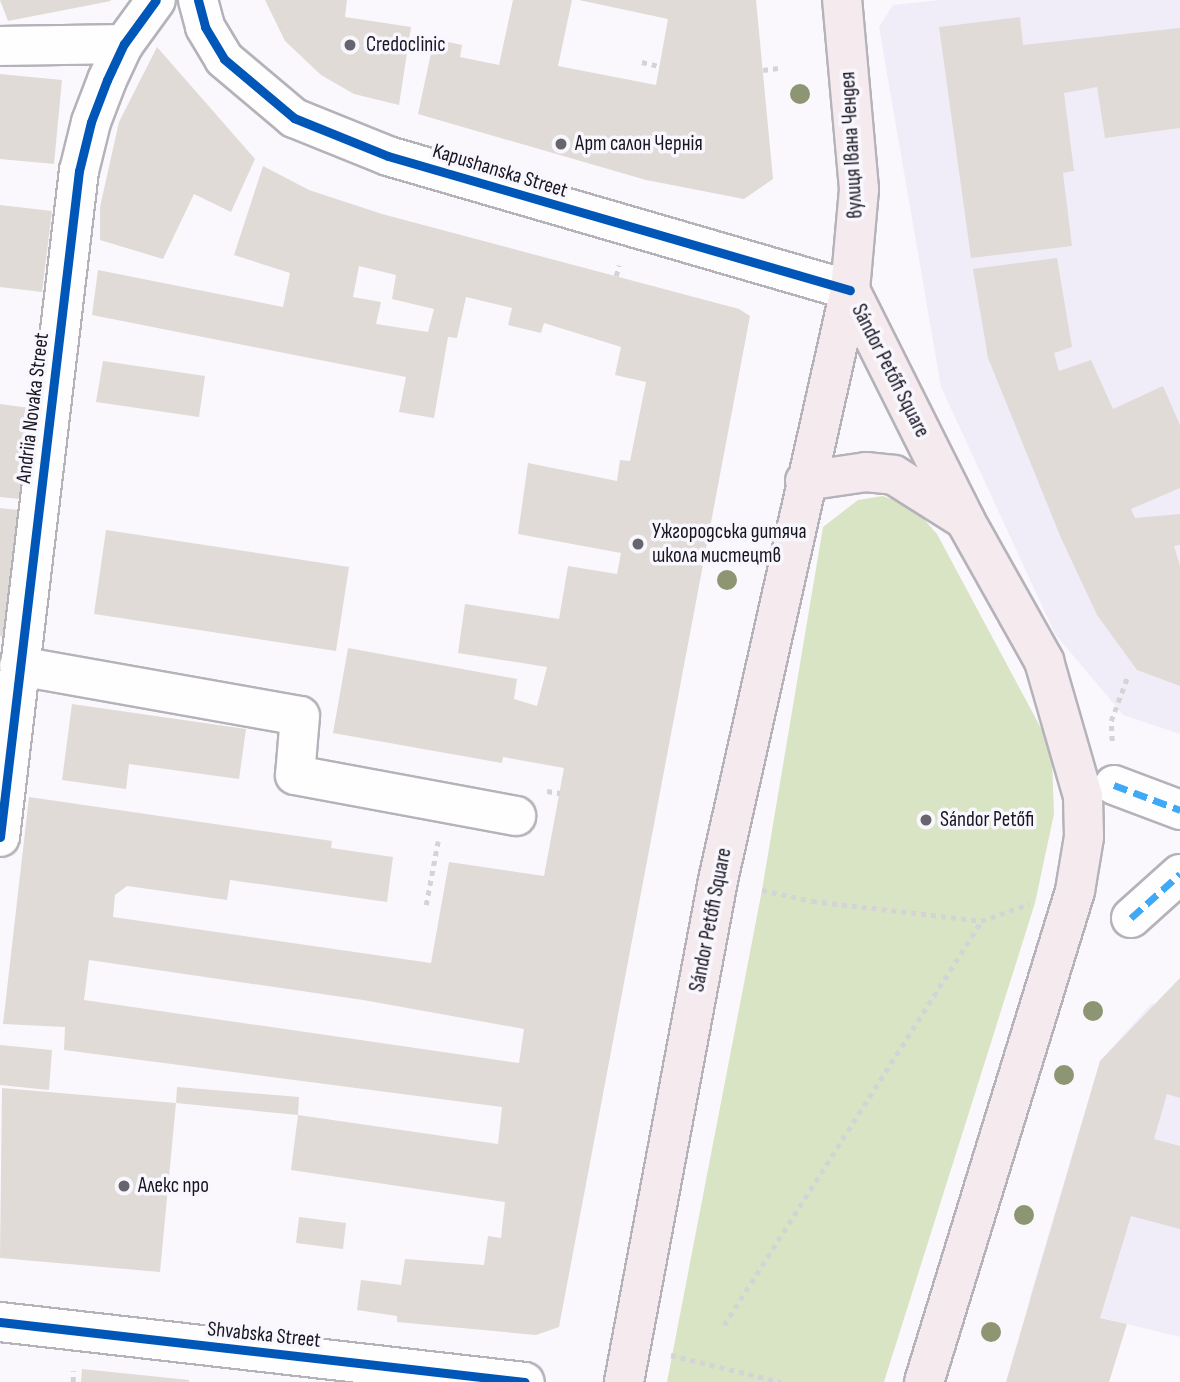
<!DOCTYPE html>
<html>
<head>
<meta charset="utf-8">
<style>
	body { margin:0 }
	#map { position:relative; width:1180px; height:1382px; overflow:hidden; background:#faf8fd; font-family:"Sofia Sans Condensed",sans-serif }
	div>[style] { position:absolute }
	.built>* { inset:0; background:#f0edf9 }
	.green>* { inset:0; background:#d9e4c4 }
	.building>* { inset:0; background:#e0dbd7 }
	.path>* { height:4.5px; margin-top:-2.25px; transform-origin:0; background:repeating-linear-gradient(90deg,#d4d3d5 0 5px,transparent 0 10px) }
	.roads { filter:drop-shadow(2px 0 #b5b2ba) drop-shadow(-2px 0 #b5b2ba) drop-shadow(0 2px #b5b2ba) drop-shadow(0 -2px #b5b2ba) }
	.minor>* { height:38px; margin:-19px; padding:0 19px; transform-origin:19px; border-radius:19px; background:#fefeff }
	.major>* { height:38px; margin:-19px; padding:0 19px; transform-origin:19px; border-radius:19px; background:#f5ebee }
	.quiet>* { height:7px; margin-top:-3.5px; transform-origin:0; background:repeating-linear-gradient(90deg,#3fa9f5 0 14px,transparent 0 21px) }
	.cycleway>* { height:9px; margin:-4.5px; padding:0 4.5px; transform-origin:4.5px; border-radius:4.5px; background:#0057b8 }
	.trees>* { width:20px; height:20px; margin:-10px; border-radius:50%; background:#8d9572 }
	.dots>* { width:19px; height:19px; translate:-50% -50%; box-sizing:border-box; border:4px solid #f9f7fe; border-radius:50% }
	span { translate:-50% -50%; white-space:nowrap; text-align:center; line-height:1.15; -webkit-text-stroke:7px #f9f7fe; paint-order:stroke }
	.poi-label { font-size:21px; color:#191521 }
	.left { translate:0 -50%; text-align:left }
	.street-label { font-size:21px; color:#191521 }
</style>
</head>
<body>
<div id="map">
	<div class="built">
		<i style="clip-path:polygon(940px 0,1180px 0,1180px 734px,1123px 715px,1055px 634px,941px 387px,879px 27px,893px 5px)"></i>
		<i style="clip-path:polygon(1152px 1003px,1180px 1015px,1180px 1337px,1029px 1300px,1100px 1061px)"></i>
	</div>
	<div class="green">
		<i style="clip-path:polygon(883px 496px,915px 509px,937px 534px,1042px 730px,1052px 758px,1054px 814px,1035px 903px,884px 1382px,667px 1382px,762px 890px,823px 527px,858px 500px)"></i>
	</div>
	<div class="building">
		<i style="clip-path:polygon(0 0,110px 0,111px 1px,8px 21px)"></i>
		<i style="clip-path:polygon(265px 0,347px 0,345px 17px,411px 27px,399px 105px,354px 94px,321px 75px,285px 41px)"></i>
		<i style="clip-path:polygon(513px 0,572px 0,558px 66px,656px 85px,668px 19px,579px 0,756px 0,773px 179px,744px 199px,646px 180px,418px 114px,434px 39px,462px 45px,460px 57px,499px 65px)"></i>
		<i style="clip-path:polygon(1020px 17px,1023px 45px,1180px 28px,1180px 128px,1105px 138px,1097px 87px,1064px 93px,1074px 171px,1063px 173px,1072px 246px,971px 258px,939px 27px)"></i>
		<i style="clip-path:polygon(157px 47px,255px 159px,231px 212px,194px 194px,163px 259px,100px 240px,100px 207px,119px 122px)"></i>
		<i style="clip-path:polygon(0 74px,62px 80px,54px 164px,0 159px)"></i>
		<i style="clip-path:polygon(evenodd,263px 166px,309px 190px,382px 214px,739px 309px,750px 316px,559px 1327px,536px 1335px,397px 1322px,397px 1316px,357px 1310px,361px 1280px,401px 1285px,405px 1259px,484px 1265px,488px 1236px,501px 1238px,505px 1202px,291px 1170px,298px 1115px,498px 1144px,502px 1107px,64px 1050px,65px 1027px,3px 1024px,29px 797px,332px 841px,331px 848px,393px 857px,387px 902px,230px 880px,227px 900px,127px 886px,115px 895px,113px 917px,431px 963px,449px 862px,544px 876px,564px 768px,503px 757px,502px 763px,333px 733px,348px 648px,517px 679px,514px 699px,537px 706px,547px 667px,458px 653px,465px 604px,559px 619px,568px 566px,617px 574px,621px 553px,518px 534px,528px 463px,617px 481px,620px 460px,630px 461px,646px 382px,615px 375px,621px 347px,544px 323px,541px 333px,508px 325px,512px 308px,466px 297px,457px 338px,448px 337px,434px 418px,399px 412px,406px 377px,92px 315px,98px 270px,283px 307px,290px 273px,234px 255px,263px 166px,359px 266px,396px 275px,392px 299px,434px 309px,428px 332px,376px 324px,381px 302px,353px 297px,359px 266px,263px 166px,89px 960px,363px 1000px,524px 1029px,519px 1063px,84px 1000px,89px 960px)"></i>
		<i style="clip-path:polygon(0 205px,52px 211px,42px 292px,0 287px)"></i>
		<i style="clip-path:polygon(1057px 258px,1072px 347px,1054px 353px,1059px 371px,1091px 360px,1113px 409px,1163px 386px,1180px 425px,1180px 488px,1131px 509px,1135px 518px,1180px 514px,1180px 545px,1174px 546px,1180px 566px,1180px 686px,1137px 670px,1097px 615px,1061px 538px,988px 358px,973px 269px)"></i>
		<i style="clip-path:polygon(103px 361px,205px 376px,199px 417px,96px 402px)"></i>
		<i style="clip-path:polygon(0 404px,30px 408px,19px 499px,0 497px)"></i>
		<i style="clip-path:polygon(0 508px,18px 510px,4px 637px,0 636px)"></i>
		<i style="clip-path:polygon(106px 530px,349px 567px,336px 651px,94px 614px)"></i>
		<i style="clip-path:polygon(72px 704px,246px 729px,239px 779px,129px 764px,126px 789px,62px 780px)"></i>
		<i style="clip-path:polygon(1180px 978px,1180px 1098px,1167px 1094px,1154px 1139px,1180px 1146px,1180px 1229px,1131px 1216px,1100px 1318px,1127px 1324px,1109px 1382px,1006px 1382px,1100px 1061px)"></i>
		<i style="clip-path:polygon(0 1045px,52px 1050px,49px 1090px,0 1085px)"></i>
		<i style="clip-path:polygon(177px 1087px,299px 1097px,298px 1115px,176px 1103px,160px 1272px,0 1258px,2px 1088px,176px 1103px)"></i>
		<i style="clip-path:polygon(299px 1217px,346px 1223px,343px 1249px,296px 1243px)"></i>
		<i style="clip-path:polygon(82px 1369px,189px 1380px,189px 1382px,81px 1382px)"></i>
	</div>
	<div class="path">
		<i style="left:642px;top:62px;width:17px;rotate:13deg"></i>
		<i style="left:763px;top:70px;width:15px;rotate:-8deg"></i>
		<i style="left:616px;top:276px;width:11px;rotate:-75deg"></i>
		<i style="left:1112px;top:741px;width:20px;rotate:-93deg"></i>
		<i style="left:1111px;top:721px;width:46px;rotate:-69.6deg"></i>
		<i style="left:547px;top:791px;width:13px;rotate:9deg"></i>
		<i style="left:762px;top:890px;width:51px;rotate:12.4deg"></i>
		<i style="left:812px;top:901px;width:170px;rotate:6.7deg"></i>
		<i style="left:981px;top:921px;width:51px;rotate:-19.5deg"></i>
		<i style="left:426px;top:905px;width:65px;rotate:-79.4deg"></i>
		<i style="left:724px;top:1325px;width:479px;rotate:-57.5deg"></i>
		<i style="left:671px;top:1355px;width:113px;rotate:13.8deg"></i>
		<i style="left:73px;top:1382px;width:11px;rotate:-90deg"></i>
	</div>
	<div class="roads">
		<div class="minor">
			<i style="left:198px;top:0;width:28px;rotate:75deg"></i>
			<i style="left:205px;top:27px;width:37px;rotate:59deg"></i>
			<i style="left:224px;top:59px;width:92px;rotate:40.1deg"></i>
			<i style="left:294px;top:118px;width:101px;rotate:22deg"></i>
			<i style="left:388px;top:156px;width:481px;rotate:16.2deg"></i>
			<i style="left:0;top:46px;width:124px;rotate:-0.9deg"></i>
			<i style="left:19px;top:666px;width:285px;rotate:10.1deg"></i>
			<i style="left:300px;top:716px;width:59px;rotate:94.8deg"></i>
			<i style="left:295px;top:775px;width:225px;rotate:10.5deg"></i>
			<i style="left:1114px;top:785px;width:71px;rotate:20.7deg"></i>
			<i style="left:0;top:837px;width:671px;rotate:-83.24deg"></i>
			<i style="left:79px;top:171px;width:50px;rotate:-76.2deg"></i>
			<i style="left:91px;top:122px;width:45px;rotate:-69.1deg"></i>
			<i style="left:107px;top:80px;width:40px;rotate:-65deg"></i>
			<i style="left:124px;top:44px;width:54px;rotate:-54deg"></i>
			<i style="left:1131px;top:918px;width:66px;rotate:-41.9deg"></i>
			<i style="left:0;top:1322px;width:528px;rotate:6.52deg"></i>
		</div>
		<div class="major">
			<i style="left:850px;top:290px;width:257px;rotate:63.4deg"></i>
			<i style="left:965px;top:520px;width:162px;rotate:60.7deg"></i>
			<i style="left:1044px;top:661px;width:141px;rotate:73.9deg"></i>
			<i style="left:1083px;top:796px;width:41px;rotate:88.6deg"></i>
			<i style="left:1084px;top:837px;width:55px;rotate:99.5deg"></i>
			<i style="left:1075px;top:891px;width:514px;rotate:107.09deg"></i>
			<i style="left:805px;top:481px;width:62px;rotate:-8.4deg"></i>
			<i style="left:866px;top:472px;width:28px;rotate:6deg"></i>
			<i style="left:894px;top:475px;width:83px;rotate:32.2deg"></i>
			<i style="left:624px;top:1382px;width:511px;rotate:-79.39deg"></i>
			<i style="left:718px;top:880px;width:605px;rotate:-77.39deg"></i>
			<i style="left:850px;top:290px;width:101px;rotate:-84.9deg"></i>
			<i style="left:859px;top:189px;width:190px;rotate:-95.1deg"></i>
		</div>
	</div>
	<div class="quiet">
		<i style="left:1114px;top:785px;width:71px;rotate:20.7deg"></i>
		<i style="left:1131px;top:918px;width:66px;rotate:-41.9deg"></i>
	</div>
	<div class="cycleway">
		<i style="left:198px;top:0;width:28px;rotate:75deg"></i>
		<i style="left:205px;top:27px;width:37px;rotate:59deg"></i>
		<i style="left:224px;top:59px;width:92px;rotate:40.1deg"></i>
		<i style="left:294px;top:118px;width:101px;rotate:22deg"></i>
		<i style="left:388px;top:156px;width:481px;rotate:16.2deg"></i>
		<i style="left:0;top:837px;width:671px;rotate:-83.24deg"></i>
		<i style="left:79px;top:171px;width:50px;rotate:-76.2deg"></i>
		<i style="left:91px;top:122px;width:45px;rotate:-69.1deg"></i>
		<i style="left:107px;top:80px;width:40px;rotate:-65deg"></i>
		<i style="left:124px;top:44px;width:54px;rotate:-54deg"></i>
		<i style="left:0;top:1322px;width:528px;rotate:6.52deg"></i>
	</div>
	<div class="trees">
		<i style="left:800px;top:94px"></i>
		<i style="left:727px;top:580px"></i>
		<i style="left:1093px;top:1011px"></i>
		<i style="left:1064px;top:1075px"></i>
		<i style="left:1024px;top:1215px"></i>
		<i style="left:991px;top:1332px"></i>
	</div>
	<div class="dots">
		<i style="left:350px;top:45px;background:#68646e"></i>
		<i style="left:561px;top:144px;background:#68646e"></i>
		<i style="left:638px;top:544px;background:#68646e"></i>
		<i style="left:926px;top:820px;background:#68646e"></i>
		<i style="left:124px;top:1186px;background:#68646e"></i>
	</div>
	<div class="poi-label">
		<span class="left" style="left:366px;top:45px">Credoclinic</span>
		<span class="left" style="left:575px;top:144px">Арт салон Чернія</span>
		<span class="left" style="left:652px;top:544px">Ужгородська дитяча<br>школа мистецтв</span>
		<span class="left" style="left:940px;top:820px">Sándor Petőfi</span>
		<span class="left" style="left:138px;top:1186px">Алекс про</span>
	</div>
	<div class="street-label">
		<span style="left:852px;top:145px;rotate:-93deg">вулиця Івана Чендея</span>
		<span style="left:500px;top:171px;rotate:17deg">Kapushanska Street</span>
		<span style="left:890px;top:371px;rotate:63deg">Sándor Petőfi Square</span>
		<span style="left:33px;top:408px;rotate:-83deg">Andriia Novaka Street</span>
		<span style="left:711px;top:920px;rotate:-79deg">Sándor Petőfi Square</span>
		<span style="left:264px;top:1335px;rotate:6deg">Shvabska Street</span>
	</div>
</div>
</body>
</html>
